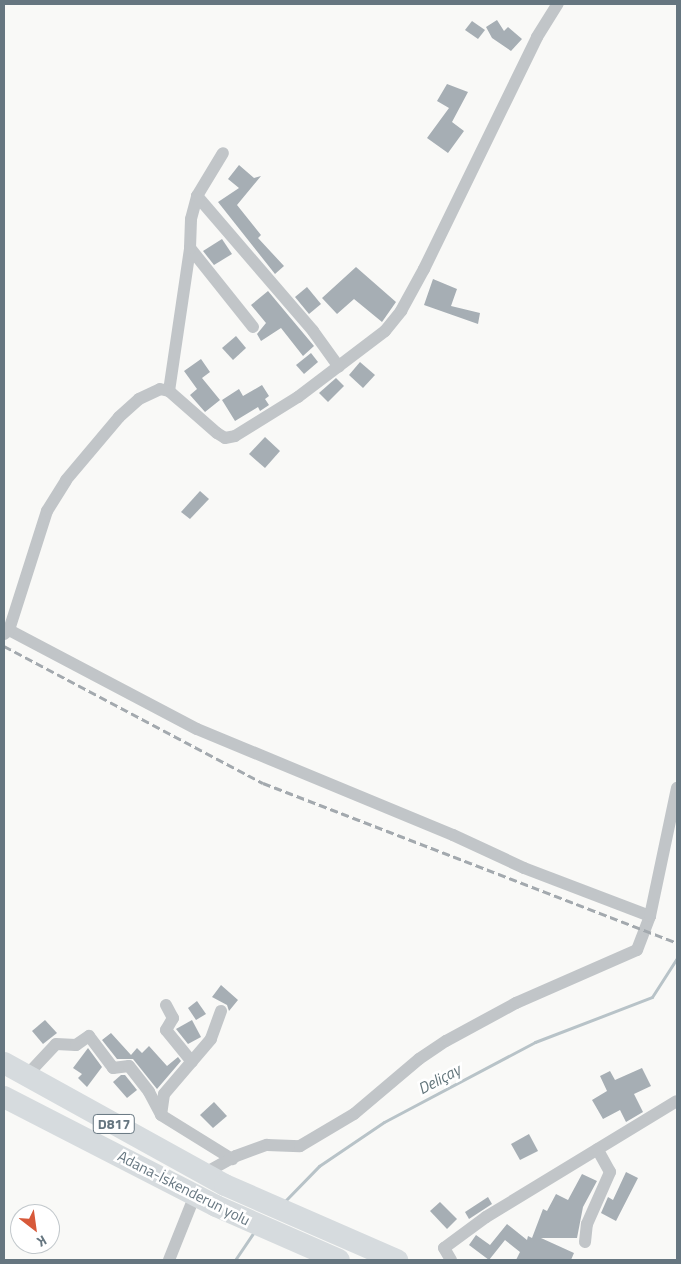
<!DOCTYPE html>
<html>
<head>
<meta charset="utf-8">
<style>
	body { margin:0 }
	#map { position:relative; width:681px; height:1264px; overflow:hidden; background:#f9f9f7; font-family:"Titillium Web",sans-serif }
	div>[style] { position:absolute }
	.stream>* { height:3px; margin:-1.5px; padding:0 1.5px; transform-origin:1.5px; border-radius:1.5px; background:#b8c3c8 }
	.building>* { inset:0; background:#a6aeb4 }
	.street>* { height:12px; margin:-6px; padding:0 6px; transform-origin:6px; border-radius:6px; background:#c1c5c8 }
	.highway>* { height:22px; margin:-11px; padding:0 11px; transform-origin:11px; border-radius:11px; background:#d6dbde }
	.rail>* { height:3px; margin-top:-1.5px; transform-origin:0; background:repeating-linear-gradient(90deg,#a3a9ae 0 8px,transparent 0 12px) }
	span { translate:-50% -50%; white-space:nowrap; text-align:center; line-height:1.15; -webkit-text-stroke:5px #fff; paint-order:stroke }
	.shield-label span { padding:1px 4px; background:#fff; border:1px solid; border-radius:4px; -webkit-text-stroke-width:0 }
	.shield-label { font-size:14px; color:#667680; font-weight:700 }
	.street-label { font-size:15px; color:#667680 }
	.water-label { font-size:16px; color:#61747a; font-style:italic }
	.frame { position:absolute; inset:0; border:5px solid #667680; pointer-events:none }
	.north { position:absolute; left:10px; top:1204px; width:50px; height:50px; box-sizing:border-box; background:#fff; border:1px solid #c2c8cc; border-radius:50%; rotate:150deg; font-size:14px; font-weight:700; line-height:20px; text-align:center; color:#667680 }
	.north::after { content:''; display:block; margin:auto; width:18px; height:22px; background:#d7593a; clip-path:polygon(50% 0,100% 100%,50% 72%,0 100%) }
</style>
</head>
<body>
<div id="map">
	<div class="stream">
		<i style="left:285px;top:1201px;width:49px;rotate:-45.8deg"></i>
		<i style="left:319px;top:1166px;width:78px;rotate:-34.1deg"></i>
		<i style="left:384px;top:1122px;width:171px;rotate:-27.9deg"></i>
		<i style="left:535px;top:1042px;width:125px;rotate:-21deg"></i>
		<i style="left:652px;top:997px;width:46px;rotate:-57.3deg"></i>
		<i style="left:235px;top:1260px;width:34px;rotate:-56deg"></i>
	</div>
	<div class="building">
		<i style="clip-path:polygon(497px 20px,504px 31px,508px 27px,522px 39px,511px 51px,492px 38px,486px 27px)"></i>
		<i style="clip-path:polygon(472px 21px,485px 30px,478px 39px,465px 30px)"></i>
		<i style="clip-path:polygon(447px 84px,468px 92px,452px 122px,464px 131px,448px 153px,427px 138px,449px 108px,437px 101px)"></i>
		<i style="clip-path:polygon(239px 165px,254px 178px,261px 176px,237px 205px,261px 235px,258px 238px,284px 266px,275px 274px,218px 202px,239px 188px,228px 179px)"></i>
		<i style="clip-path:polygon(222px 239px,232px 254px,214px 265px,203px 251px)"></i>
		<i style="clip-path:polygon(356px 267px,396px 302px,382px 322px,354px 299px,337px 314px,322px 298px)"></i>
		<i style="clip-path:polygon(433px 279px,457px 289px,451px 306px,480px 313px,478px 324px,424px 305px)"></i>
		<i style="clip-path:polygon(307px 287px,321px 304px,309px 314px,295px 297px)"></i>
		<i style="clip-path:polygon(268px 291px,314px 346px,303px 356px,281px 328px,261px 341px,257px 334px,266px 323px,251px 305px)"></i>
		<i style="clip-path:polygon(236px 336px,246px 348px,233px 360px,222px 348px)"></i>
		<i style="clip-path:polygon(311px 353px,318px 362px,304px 374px,296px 365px)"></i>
		<i style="clip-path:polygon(201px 359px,210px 372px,202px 378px,220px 400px,205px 412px,190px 395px,197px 389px,184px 371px)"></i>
		<i style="clip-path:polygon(360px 362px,375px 375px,363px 388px,349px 375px)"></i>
		<i style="clip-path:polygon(336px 378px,344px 386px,328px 402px,319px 393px)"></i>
		<i style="clip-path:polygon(262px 385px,269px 396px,265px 399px,269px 405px,260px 411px,258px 407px,235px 421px,222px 400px,239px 389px,243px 396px)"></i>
		<i style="clip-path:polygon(265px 437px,280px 451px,265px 468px,249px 454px)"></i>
		<i style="clip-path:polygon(200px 491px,209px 499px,190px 519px,181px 512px)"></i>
		<i style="clip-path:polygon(221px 985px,238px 1000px,229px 1011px,227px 1005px,212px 997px)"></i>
		<i style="clip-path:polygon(197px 1001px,206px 1014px,196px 1020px,188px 1008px)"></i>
		<i style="clip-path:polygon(45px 1020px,57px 1033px,43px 1044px,32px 1031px)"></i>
		<i style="clip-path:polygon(192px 1020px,201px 1037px,188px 1044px,176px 1029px)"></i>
		<i style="clip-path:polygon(111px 1033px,131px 1055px,137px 1048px,142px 1053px,149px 1046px,167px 1066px,178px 1057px,181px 1061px,157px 1089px,133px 1059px,117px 1059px,102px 1040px)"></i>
		<i style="clip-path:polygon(88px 1048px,102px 1067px,87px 1087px,78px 1078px,82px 1074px,73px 1068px)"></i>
		<i style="clip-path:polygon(642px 1068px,651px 1086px,634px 1094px,643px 1112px,626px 1122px,620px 1110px,603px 1119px,592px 1100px,607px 1091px,600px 1076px,610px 1071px,615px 1080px)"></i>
		<i style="clip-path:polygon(121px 1075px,125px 1075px,137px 1090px,127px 1098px,113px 1082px)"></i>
		<i style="clip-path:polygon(214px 1102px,227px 1116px,213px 1128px,200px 1115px)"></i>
		<i style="clip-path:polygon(529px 1134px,538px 1151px,520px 1160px,511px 1144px)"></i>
		<i style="clip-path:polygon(626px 1172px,638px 1178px,616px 1221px,601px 1213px,608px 1197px,613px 1200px)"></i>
		<i style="clip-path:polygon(582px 1174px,597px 1181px,583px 1207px,577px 1238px,541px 1238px,574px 1253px,571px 1260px,516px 1260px,520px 1252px,505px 1240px,489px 1260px,469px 1245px,476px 1235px,490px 1245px,507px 1224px,527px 1240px,528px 1236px,532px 1238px,543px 1209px,547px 1211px,556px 1194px,568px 1200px)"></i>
		<i style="clip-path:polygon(488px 1197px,492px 1204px,469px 1219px,465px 1212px)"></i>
		<i style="clip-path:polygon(440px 1202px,457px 1219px,447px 1229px,430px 1211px)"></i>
	</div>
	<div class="street">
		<i style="left:197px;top:196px;width:178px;rotate:49.3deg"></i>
		<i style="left:313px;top:331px;width:44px;rotate:54.2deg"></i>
		<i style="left:190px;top:248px;width:101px;rotate:51.4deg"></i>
		<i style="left:169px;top:391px;width:145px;rotate:-81.6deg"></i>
		<i style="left:190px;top:248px;width:29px;rotate:-88deg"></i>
		<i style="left:191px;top:219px;width:24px;rotate:-75deg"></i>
		<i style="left:197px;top:196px;width:50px;rotate:-58.8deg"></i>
		<i style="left:9px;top:630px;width:212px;rotate:27.8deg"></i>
		<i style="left:197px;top:729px;width:277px;rotate:22.5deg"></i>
		<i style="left:453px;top:835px;width:78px;rotate:24.9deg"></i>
		<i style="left:524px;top:868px;width:135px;rotate:20.9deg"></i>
		<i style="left:4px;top:634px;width:6px;rotate:-39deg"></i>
		<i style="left:9px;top:630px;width:125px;rotate:-72.3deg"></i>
		<i style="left:47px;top:511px;width:36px;rotate:-58deg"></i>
		<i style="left:66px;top:480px;width:82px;rotate:-49.9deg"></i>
		<i style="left:119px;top:417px;width:27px;rotate:-42deg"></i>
		<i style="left:139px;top:399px;width:23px;rotate:-25deg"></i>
		<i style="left:160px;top:389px;width:9px;rotate:13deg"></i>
		<i style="left:169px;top:391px;width:64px;rotate:41.2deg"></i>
		<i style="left:217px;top:433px;width:9px;rotate:32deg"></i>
		<i style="left:225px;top:438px;width:10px;rotate:-11deg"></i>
		<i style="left:235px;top:436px;width:74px;rotate:-31.8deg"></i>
		<i style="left:298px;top:397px;width:109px;rotate:-37.2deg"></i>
		<i style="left:385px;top:331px;width:26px;rotate:-51deg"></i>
		<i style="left:401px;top:311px;width:48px;rotate:-61.3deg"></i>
		<i style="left:424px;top:269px;width:258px;rotate:-64deg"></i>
		<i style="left:537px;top:37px;width:39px;rotate:-58deg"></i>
		<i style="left:166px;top:1005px;width:15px;rotate:62deg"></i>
		<i style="left:173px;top:1018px;width:14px;rotate:120deg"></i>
		<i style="left:166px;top:1030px;width:41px;rotate:50.9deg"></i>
		<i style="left:221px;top:1011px;width:30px;rotate:110deg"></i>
		<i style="left:211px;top:1039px;width:72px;rotate:130.5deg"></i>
		<i style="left:164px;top:1094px;width:21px;rotate:98deg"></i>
		<i style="left:161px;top:1115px;width:84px;rotate:31.8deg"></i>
		<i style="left:27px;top:1075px;width:42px;rotate:-46.9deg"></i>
		<i style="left:56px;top:1044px;width:20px;rotate:3deg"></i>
		<i style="left:76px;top:1045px;width:16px;rotate:-35deg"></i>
		<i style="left:89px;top:1036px;width:40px;rotate:53deg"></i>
		<i style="left:113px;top:1068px;width:16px;rotate:-7deg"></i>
		<i style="left:129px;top:1066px;width:33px;rotate:52deg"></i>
		<i style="left:149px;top:1092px;width:26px;rotate:62deg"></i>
		<i style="left:205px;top:1173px;width:35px;rotate:-29deg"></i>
		<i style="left:236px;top:1156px;width:33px;rotate:-20deg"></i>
		<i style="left:267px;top:1145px;width:33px;rotate:2deg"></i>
		<i style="left:300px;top:1146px;width:63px;rotate:-30.7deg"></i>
		<i style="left:354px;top:1114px;width:85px;rotate:-40.2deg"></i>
		<i style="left:419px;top:1059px;width:32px;rotate:-34deg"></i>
		<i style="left:446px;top:1041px;width:80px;rotate:-28.5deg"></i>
		<i style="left:516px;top:1003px;width:132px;rotate:-23.7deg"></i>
		<i style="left:637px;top:950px;width:36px;rotate:-69deg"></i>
		<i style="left:650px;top:916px;width:131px;rotate:-78.1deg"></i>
		<i style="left:585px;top:1242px;width:18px;rotate:-84deg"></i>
		<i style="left:587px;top:1224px;width:57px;rotate:-66.1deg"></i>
		<i style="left:610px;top:1172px;width:26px;rotate:-119deg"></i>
		<i style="left:169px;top:1260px;width:70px;rotate:-68.2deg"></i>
		<i style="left:451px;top:1260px;width:14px;rotate:-120deg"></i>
		<i style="left:444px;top:1248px;width:52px;rotate:-36.4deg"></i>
		<i style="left:486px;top:1217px;width:223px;rotate:-31.3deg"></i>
	</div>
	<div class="highway">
		<i style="left:4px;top:1063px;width:252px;rotate:28.9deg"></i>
		<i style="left:225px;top:1185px;width:188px;rotate:23.6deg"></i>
		<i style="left:4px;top:1097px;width:238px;rotate:27.2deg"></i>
		<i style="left:216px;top:1206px;width:134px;rotate:23.7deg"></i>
	</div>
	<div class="rail">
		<i style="left:4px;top:646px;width:293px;rotate:27.9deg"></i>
		<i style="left:263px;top:783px;width:444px;rotate:21.1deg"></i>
	</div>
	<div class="shield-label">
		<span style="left:114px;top:1124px">D817</span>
	</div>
	<div class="street-label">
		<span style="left:184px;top:1188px;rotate:27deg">Adana-İskenderun yolu</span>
	</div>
	<div class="water-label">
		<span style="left:439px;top:1079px;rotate:-28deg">Deliçay</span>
	</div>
	<div class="frame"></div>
	<div class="north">K</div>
</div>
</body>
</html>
